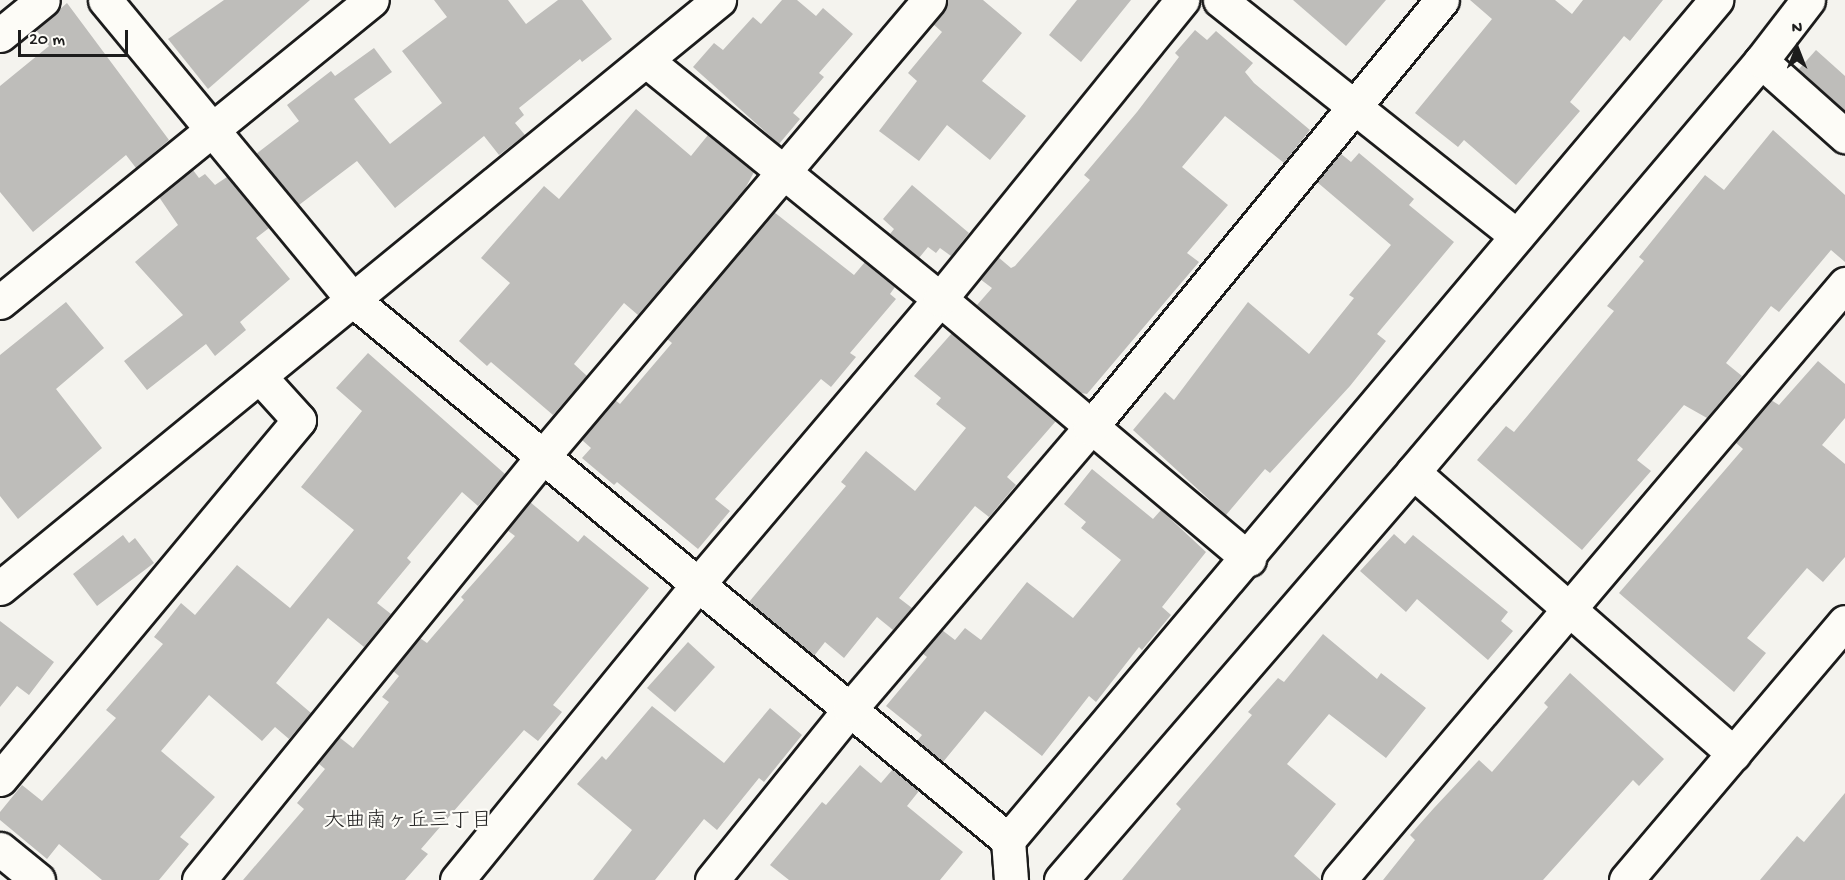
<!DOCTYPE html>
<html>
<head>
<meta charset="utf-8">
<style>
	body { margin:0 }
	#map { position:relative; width:1845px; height:880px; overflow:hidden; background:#f4f3ee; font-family:"Gochi Hand","Klee One",sans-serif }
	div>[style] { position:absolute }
	.building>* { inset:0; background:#bebdba }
	.roads { filter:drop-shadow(2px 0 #1c1c1c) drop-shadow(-2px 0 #1c1c1c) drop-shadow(0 2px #1c1c1c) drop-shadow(0 -2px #1c1c1c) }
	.minor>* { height:33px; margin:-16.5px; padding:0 16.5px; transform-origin:16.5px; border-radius:16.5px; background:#fdfcf7 }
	span { translate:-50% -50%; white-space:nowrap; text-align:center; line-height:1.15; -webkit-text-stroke:4.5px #fdfcf7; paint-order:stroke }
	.neighbourhood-label { font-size:21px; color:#1c1c1c }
	.north { position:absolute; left:1767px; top:18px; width:60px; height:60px; -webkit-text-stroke:4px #fdfcf7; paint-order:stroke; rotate:0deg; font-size:16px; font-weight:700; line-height:24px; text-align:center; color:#1c1c1c }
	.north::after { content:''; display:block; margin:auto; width:21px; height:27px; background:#1c1c1c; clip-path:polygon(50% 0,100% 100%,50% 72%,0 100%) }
	.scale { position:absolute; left:18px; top:30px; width:110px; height:27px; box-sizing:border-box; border:3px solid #1c1c1c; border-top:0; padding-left:8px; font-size:18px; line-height:21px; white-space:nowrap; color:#1c1c1c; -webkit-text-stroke:4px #fdfcf7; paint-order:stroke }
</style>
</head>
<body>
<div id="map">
	<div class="building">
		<i style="clip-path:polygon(224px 0,310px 0,208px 89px,168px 39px)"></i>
		<i style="clip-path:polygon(434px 0,508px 0,526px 24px,558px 0,582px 0,612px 39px,582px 62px,580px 59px,519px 108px,524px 115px,515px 123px,525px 135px,499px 155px,484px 136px,395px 208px,357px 161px,299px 205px,256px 154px,299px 121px,287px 105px,331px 71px,335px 76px,374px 48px,392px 72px,354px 99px,390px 144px,442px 103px,402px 51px,447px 17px)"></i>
		<i style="clip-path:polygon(782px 0,797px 0,816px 16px,823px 8px,853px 34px,819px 73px,824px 77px,793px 113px,800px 119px,779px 144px,693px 67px,714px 43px,723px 50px,753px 17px,761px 24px)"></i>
		<i style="clip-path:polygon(947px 0,983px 0,1022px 33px,982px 81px,1026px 116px,990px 160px,947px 125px,919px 161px,879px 131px,917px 81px,908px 73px,942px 32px,933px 24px)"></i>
		<i style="clip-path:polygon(1077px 0,1131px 0,1081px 62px,1049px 35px)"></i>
		<i style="clip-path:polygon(1293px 0,1386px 0,1346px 46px)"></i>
		<i style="clip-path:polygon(1470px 0,1555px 0,1572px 14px,1583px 0,1663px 0,1630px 41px,1624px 36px,1570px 102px,1580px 111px,1516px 185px,1464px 140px,1458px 147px,1415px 113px,1492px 19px)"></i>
		<i style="clip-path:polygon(67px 3px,169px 140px,136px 168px,126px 155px,33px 232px,0 192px,0 86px,49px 46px,36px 30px)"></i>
		<i style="clip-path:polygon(1195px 30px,1207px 40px,1216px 31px,1253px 63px,1245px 72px,1254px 83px,1310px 130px,1284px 163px,1225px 116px,1182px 167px,1228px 205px,1187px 253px,1199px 262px,1087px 394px,1081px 393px,977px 305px,992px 288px,980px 279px,998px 257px,1011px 268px,1015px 266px,1090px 180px,1084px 175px,1137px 112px,1179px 57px,1175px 53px)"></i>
		<i style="clip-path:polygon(1816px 50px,1845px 76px,1845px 111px,1799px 69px)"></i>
		<i style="clip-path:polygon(636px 109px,691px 156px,708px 135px,754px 172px,745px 189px,638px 315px,624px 303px,574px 364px,587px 376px,553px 415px,491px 362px,487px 366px,459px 341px,510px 283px,481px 258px,544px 186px,559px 199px)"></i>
		<i style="clip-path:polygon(1773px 130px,1845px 195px,1845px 262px,1831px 250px,1779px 312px,1771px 306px,1726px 363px,1742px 376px,1707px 418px,1684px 405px,1637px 460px,1651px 471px,1582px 550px,1477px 460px,1506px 426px,1514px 432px,1614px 311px,1607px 306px,1644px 261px,1639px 257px,1705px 175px,1724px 190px)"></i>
		<i style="clip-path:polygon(1340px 153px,1351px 162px,1359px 153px,1414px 199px,1409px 205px,1454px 242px,1377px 334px,1386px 341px,1350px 386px,1270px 473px,1265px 469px,1226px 515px,1133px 430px,1165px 392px,1174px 400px,1248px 302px,1309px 354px,1354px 298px,1349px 295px,1391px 245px,1317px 182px)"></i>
		<i style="clip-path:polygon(193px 170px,199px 178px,205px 174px,215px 185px,227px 177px,269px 228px,256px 238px,290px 279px,240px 322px,246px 330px,215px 356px,206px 344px,147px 390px,124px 361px,183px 315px,135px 262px,178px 225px,159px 197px)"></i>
		<i style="clip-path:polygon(912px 185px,969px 233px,951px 256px,940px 248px,936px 253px,928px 247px,919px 258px,890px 234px,894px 229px,883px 219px)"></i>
		<i style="clip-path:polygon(774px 212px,854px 275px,865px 262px,895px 287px,890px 294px,896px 299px,850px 353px,856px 357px,831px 387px,821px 379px,715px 499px,730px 511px,698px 549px,617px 482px,614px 485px,582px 458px,591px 448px,582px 440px,615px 400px,620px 404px,672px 343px,667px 339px)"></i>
		<i style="clip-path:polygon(66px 302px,104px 348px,56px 389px,102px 448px,18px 519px,0 496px,0 355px)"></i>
		<i style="clip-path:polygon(952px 333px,1056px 421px,1007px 477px,1016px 485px,989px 517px,975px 506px,899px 598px,912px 608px,893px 630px,877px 617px,844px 658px,825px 642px,814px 656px,749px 602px,846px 486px,841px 482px,866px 451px,915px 491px,966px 428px,936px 404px,941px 398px,914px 376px)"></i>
		<i style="clip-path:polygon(368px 353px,505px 474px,478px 506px,462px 492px,407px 558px,411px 562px,377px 603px,391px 614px,364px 647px,328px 618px,276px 683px,311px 713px,289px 739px,275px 727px,262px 741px,209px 695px,161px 751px,215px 797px,180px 837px,189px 844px,159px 880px,102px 880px,59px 844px,47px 859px,0 820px,0 812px,22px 785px,42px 801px,116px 718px,106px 710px,163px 644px,154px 637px,181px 603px,195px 615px,237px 565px,290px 608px,354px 530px,301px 487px,362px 411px,336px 388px)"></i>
		<i style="clip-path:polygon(1818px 361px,1845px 384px,1845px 418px,1822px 445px,1845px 464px,1845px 557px,1823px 582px,1807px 568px,1747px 638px,1766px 653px,1734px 692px,1619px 593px,1743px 449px,1735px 442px,1771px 400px,1779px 405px)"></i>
		<i style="clip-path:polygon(1092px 469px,1153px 519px,1161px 510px,1206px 552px,1162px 607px,1171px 615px,1142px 650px,1139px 647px,1096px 702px,1089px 696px,1042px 756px,985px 711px,943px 762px,917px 741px,922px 735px,886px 706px,927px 657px,922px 653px,942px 630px,955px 640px,965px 628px,981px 640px,1027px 582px,1073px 618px,1121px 560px,1081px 528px,1086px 522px,1064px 504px)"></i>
		<i style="clip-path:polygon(530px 502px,578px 542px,584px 535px,649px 588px,553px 705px,562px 712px,538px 741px,524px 730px,421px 849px,428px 854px,405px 880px,243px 880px,304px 809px,297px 803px,325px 769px,318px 763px,339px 737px,353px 748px,389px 702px,382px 697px,399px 676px,393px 671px,420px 638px,427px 643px,464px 600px,461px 597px,515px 536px,507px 530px)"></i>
		<i style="clip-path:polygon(1394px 534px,1405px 544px,1413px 535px,1508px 612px,1501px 621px,1513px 631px,1488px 660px,1417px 599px,1406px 612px,1360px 571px)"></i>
		<i style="clip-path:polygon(123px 535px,129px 543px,135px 538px,154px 563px,97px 606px,73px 574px)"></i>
		<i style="clip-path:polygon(0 621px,54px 662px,29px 695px,17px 686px,0 707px)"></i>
		<i style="clip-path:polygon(1323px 634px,1377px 679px,1381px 673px,1426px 708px,1386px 758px,1329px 714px,1287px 764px,1336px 804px,1294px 856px,1321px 880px,1122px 880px,1181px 809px,1176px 804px,1252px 715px,1248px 712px,1278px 678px,1284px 682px)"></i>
		<i style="clip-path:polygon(688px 642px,715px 667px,675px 712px,647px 688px)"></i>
		<i style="clip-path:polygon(1570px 673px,1664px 759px,1639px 786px,1633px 780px,1543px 880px,1383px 880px,1415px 840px,1410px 835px,1434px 808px,1479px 760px,1492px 772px,1548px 707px,1544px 703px)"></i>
		<i style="clip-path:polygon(652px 706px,724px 763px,770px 708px,802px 735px,764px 782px,759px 778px,717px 830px,704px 819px,655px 880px,593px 880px,632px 830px,577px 784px,602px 756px,606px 760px)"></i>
		<i style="clip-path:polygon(860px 765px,881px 783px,893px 769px,919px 791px,907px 806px,963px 852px,940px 880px,789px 880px,770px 865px,822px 802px,826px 805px)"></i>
		<i style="clip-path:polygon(1845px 793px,1845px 880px,1760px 880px,1797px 836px,1804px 842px)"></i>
	</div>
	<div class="roads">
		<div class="minor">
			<i style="left:105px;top:0;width:389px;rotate:50.4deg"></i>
			<i style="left:353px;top:300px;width:849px;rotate:39.5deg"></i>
			<i style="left:1220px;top:0;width:379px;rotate:38.5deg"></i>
			<i style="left:0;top:35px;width:55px;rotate:-39.1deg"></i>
			<i style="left:647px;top:61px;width:377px;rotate:39.1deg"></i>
			<i style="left:940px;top:299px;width:404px;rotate:40.1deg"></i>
			<i style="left:1761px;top:61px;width:113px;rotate:41.8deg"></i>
			<i style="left:0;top:302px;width:479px;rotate:-39.1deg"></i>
			<i style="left:1413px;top:472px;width:427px;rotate:41.3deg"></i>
			<i style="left:0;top:588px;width:929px;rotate:-39.28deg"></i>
			<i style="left:0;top:779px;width:467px;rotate:-50.2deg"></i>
			<i style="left:299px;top:420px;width:58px;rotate:-132.2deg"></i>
			<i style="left:0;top:849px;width:49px;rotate:39.2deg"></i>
			<i style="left:199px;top:880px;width:547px;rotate:-50.93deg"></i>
			<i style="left:544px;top:455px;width:596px;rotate:-49.76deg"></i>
			<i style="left:457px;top:880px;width:383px;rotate:-50.8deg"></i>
			<i style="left:699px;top:583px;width:372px;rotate:-49.7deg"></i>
			<i style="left:940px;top:299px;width:385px;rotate:-51deg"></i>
			<i style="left:712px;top:880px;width:220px;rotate:-51.1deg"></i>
			<i style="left:850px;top:709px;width:370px;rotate:-49.5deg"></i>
			<i style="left:1090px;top:428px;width:554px;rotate:-50.57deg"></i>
			<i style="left:1011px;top:880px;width:40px;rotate:-94.3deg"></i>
			<i style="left:1008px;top:840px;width:1099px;rotate:-49.87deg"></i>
			<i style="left:1061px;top:880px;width:539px;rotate:-49.21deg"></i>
			<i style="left:1413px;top:472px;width:539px;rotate:-49.74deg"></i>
			<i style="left:1761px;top:61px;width:77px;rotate:-52.4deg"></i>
			<i style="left:1339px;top:880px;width:782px;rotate:-49.67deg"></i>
			<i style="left:1626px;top:880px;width:338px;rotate:-49.7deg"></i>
		</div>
	</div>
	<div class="neighbourhood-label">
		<span style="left:408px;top:823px">大曲南ヶ丘三丁目</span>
	</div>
	<div class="north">N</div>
	<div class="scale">20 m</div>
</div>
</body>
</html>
